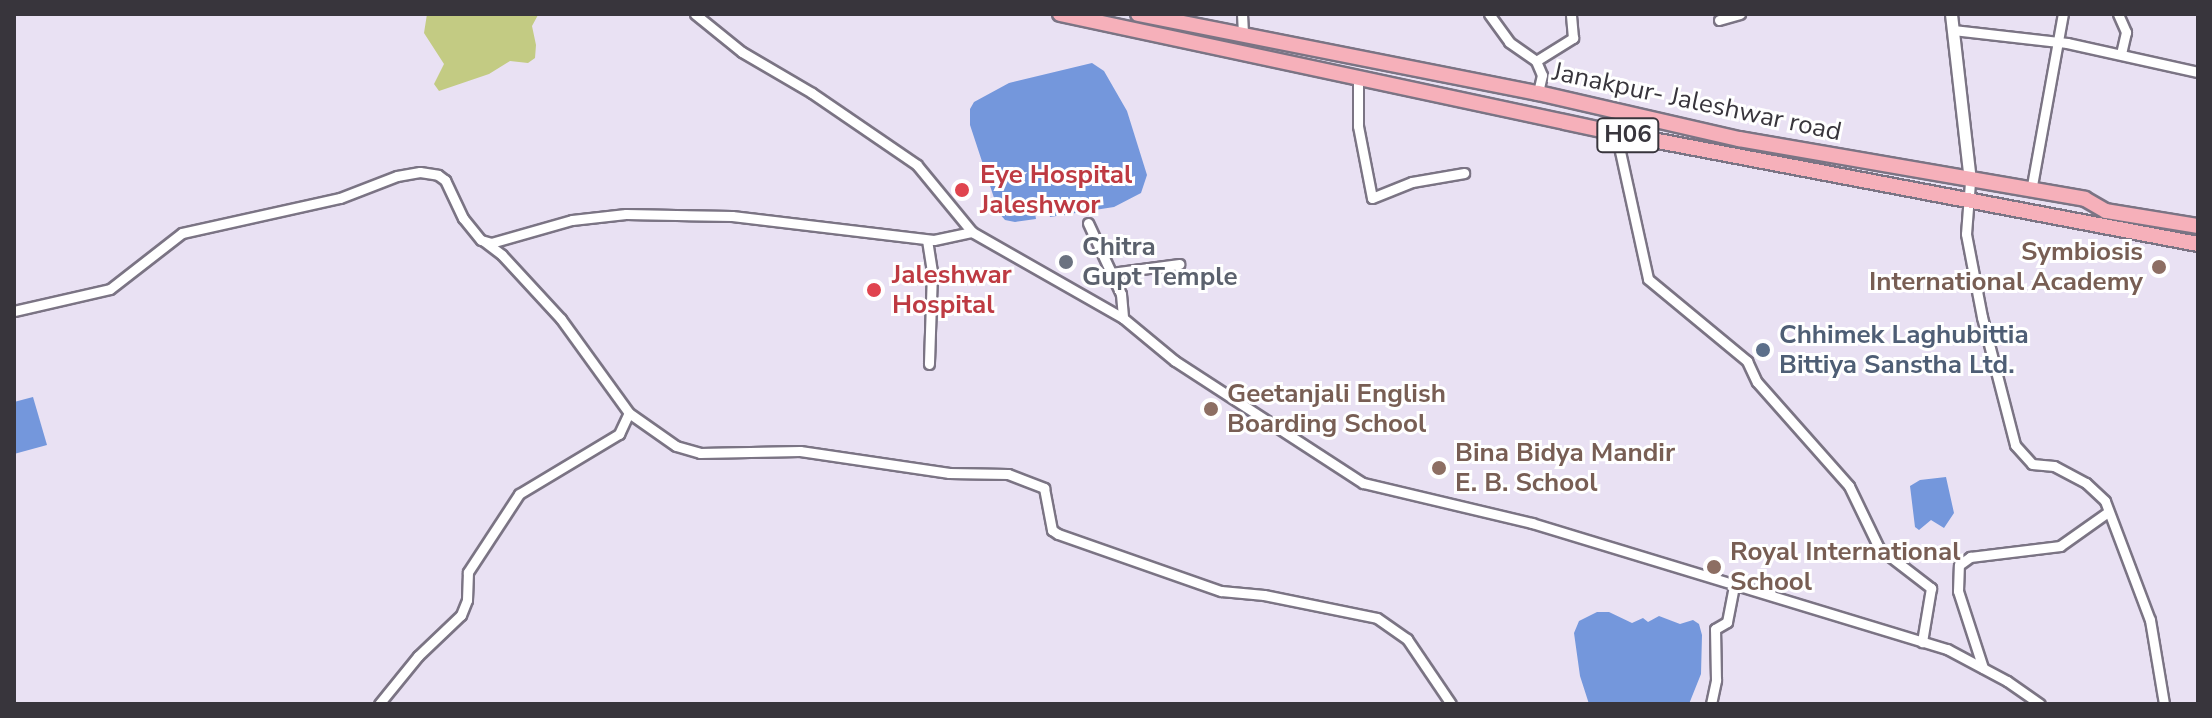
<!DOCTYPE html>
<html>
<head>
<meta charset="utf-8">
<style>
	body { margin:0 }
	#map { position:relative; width:2212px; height:718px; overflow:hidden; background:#e9e1f3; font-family:"Nunito Sans",sans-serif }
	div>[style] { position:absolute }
	.green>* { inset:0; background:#c3cb83 }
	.water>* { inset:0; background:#7497dc }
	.roads { filter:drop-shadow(2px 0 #7b7484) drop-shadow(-2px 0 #7b7484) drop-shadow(0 2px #7b7484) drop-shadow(0 -2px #7b7484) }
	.minor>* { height:9px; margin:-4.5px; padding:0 4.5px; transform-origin:4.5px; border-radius:4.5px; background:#fff }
	.tertiary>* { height:11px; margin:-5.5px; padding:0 5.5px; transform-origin:5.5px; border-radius:5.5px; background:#fff }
	.trunk>* { height:14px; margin:-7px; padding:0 7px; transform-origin:7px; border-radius:7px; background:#f6b0ba }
	.dots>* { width:22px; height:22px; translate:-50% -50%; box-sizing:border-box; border:4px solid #fff; border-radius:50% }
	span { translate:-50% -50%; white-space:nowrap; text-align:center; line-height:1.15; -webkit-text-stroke:6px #fff; paint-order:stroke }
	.shield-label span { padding:2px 6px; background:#fff; border:2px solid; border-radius:6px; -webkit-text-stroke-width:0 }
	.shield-label { font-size:24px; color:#38353c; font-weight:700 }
	.street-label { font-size:26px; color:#38353c }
	.health-label { font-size:26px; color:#be3a42; font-weight:700 }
	.left { translate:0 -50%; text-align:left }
	.worship-label { font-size:26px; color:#5b616d; font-weight:700 }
	.education-label { font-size:26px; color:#785e54; font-weight:700 }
	.right { translate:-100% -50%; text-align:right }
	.service-label { font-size:26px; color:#4e5e75; font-weight:700 }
	.frame { position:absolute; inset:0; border:16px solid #38353c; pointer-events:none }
</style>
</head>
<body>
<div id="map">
	<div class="green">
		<i style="clip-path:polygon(427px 14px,545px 14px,538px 15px,532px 26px,536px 45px,535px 58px,528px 63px,510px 61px,489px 74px,439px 91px,434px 84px,444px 64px,424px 33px)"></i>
	</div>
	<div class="water">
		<i style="clip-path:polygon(1092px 63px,1104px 71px,1127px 111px,1147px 175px,1141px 193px,1114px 207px,1050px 217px,1047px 205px,1034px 207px,1036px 219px,1015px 222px,1005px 220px,999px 213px,970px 125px,970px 109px,974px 102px,1009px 83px)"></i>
		<i style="clip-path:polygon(33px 397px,47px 445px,14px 454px,14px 402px)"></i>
		<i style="clip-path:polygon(1946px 477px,1954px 513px,1944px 528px,1931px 520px,1919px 530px,1915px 527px,1910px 486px,1920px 480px)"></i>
		<i style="clip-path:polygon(1597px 612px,1609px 612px,1632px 623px,1643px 618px,1648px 622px,1659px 616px,1680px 624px,1693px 620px,1699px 624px,1702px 635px,1701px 674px,1689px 704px,1589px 704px,1580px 676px,1574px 633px,1579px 621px)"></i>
	</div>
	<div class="roads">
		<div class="minor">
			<i style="left:695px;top:14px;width:60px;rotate:39deg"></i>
			<i style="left:742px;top:52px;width:81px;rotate:30.4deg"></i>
			<i style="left:812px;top:93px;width:127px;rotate:34.4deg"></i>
			<i style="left:917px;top:165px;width:87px;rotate:50.6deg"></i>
			<i style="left:972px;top:232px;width:174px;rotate:29.7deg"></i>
			<i style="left:1123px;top:318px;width:67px;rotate:39.6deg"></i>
			<i style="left:1175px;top:361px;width:224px;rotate:33deg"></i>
			<i style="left:1363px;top:483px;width:174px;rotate:13.3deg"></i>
			<i style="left:1532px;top:523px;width:434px;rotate:16.9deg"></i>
			<i style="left:1947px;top:649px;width:68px;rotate:28.1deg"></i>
			<i style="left:2007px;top:681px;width:40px;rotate:34.9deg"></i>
			<i style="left:1242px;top:14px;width:20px;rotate:87deg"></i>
			<i style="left:1489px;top:14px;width:34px;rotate:54deg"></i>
			<i style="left:1509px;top:42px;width:33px;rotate:35deg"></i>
			<i style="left:1536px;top:61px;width:15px;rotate:67deg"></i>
			<i style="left:1542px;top:75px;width:18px;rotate:103deg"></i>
			<i style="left:2118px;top:14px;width:20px;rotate:66deg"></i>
			<i style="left:2126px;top:32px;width:23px;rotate:103deg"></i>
			<i style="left:1719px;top:20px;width:22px;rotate:-16deg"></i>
			<i style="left:1953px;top:30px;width:115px;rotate:6.5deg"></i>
			<i style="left:2067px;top:43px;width:134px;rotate:12.5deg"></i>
			<i style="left:1536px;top:61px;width:44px;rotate:-31.9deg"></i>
			<i style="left:1573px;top:38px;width:24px;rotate:-95deg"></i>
			<i style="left:1358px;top:79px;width:47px;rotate:90deg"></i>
			<i style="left:1358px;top:126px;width:73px;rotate:79deg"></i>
			<i style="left:1372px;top:198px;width:43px;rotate:-21.8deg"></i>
			<i style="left:1412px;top:182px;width:53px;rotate:-9.8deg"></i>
			<i style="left:1616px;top:133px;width:149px;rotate:77.6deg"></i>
			<i style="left:1648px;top:279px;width:129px;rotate:39.6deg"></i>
			<i style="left:1747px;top:361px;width:23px;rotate:65deg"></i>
			<i style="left:1757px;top:382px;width:139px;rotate:48.5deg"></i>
			<i style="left:1849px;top:486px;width:69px;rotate:64.2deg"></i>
			<i style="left:1879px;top:548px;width:66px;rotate:37.6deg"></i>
			<i style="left:1931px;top:588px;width:55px;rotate:99.5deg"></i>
			<i style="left:1970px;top:182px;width:52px;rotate:94.4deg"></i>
			<i style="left:1966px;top:234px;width:85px;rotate:79.1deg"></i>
			<i style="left:1982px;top:317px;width:132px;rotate:75.5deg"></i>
			<i style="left:2015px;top:445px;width:25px;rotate:48deg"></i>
			<i style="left:2032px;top:464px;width:22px;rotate:5deg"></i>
			<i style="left:2054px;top:466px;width:36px;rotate:28deg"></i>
			<i style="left:2086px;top:483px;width:26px;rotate:43deg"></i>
			<i style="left:2105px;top:501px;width:127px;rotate:69.3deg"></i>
			<i style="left:2150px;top:620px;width:85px;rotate:80.5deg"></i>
			<i style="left:2031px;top:191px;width:180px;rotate:-79.8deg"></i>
			<i style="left:1088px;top:223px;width:78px;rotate:65.1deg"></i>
			<i style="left:1121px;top:294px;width:24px;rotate:85deg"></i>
			<i style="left:927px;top:240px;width:32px;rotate:81deg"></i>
			<i style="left:932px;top:272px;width:92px;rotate:91.9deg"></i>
			<i style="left:485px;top:242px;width:21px;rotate:37deg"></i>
			<i style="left:502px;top:255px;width:87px;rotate:47.3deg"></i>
			<i style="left:561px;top:319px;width:116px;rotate:54.1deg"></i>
			<i style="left:1111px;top:273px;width:69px;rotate:-7.5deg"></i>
			<i style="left:14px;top:311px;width:98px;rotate:-12.9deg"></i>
			<i style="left:110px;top:289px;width:91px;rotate:-37.9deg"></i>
			<i style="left:182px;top:233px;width:162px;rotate:-12.5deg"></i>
			<i style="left:340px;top:198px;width:61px;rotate:-21.1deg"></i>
			<i style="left:397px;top:176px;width:23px;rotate:-10deg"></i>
			<i style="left:420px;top:172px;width:18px;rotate:9deg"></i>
			<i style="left:438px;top:175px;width:9px;rotate:36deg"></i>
			<i style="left:445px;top:180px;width:42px;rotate:64.7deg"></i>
			<i style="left:463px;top:218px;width:28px;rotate:51deg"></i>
			<i style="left:481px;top:240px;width:10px;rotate:17deg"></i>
			<i style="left:491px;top:243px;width:84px;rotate:-15.9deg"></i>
			<i style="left:572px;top:220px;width:54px;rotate:-6.3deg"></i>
			<i style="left:626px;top:214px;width:106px;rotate:1.1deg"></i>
			<i style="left:732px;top:216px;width:203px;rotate:6.8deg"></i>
			<i style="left:934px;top:240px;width:39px;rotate:-12deg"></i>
			<i style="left:1983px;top:668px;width:81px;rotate:-108deg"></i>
			<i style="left:1958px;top:591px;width:26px;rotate:-88deg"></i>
			<i style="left:1959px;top:565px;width:14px;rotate:-36deg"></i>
			<i style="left:1970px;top:557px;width:91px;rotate:-7deg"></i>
			<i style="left:2060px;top:546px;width:59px;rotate:-35.3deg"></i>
			<i style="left:379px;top:704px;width:62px;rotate:-50.9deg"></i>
			<i style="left:418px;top:656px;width:59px;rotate:-43.6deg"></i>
			<i style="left:461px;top:615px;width:16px;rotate:-68deg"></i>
			<i style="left:467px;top:600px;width:28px;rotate:-88deg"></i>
			<i style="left:468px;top:572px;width:93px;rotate:-56.8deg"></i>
			<i style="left:519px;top:494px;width:117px;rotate:-31deg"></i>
			<i style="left:619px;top:434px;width:23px;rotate:-65deg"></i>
			<i style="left:629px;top:413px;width:57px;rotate:35.1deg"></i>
			<i style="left:676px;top:446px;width:25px;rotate:16deg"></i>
			<i style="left:700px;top:453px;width:100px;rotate:-1.1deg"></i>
			<i style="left:800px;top:451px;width:151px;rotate:8.4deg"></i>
			<i style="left:949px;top:473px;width:59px;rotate:1deg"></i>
			<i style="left:1008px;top:474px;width:39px;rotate:21deg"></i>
			<i style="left:1044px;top:488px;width:43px;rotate:79.2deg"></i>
			<i style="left:1052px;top:530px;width:7px;rotate:34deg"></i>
			<i style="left:1058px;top:534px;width:173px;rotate:19.3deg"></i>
			<i style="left:1221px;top:591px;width:43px;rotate:5.3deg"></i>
			<i style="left:1264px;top:595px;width:115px;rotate:11.5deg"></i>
			<i style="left:1377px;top:618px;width:37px;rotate:35deg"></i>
			<i style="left:1407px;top:639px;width:78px;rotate:55.9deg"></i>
			<i style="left:1711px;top:704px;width:25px;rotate:-78deg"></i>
			<i style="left:1716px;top:680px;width:51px;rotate:-91.1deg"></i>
			<i style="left:1715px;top:629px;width:14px;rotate:-30deg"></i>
			<i style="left:1727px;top:622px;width:38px;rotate:-79deg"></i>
		</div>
		<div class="tertiary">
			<i style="left:1951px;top:14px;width:169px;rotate:83.5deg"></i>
		</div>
		<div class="trunk">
			<i style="left:1060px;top:14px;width:569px;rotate:12.08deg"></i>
			<i style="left:1616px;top:133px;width:592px;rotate:10.8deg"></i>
			<i style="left:1138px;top:14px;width:408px;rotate:11.2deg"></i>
			<i style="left:1538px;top:93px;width:206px;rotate:12.9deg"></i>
			<i style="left:1739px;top:139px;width:351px;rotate:9.8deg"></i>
			<i style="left:2085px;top:199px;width:24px;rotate:30deg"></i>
			<i style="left:2106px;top:211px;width:93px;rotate:9.3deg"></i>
		</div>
	</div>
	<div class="dots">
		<i style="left:962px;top:190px;background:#e0444e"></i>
		<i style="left:1066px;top:262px;background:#6b7280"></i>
		<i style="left:2159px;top:267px;background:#8d6e63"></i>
		<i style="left:874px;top:290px;background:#e0444e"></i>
		<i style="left:1763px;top:350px;background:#5c6f8a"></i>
		<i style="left:1211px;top:409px;background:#8d6e63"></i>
		<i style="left:1439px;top:468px;background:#8d6e63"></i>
		<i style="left:1714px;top:567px;background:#8d6e63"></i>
	</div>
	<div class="shield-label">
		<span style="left:1628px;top:135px">H06</span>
	</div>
	<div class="street-label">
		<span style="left:1697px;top:102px;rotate:12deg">Janakpur- Jaleshwar road</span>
	</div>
	<div class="health-label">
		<span class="left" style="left:980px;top:190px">Eye Hospital<br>Jaleshwor</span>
		<span class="left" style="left:892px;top:290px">Jaleshwar<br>Hospital</span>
	</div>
	<div class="worship-label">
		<span class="left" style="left:1082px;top:262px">Chitra<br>Gupt Temple</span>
	</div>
	<div class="education-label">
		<span class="right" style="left:2143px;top:267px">Symbiosis<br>International Academy</span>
		<span class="left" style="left:1227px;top:409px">Geetanjali English<br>Boarding School</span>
		<span class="left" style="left:1455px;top:468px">Bina Bidya Mandir<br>E. B. School</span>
		<span class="left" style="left:1730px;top:567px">Royal International<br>School</span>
	</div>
	<div class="service-label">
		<span class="left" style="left:1779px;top:350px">Chhimek Laghubittia<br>Bittiya Sanstha Ltd.</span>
	</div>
	<div class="frame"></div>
</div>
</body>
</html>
